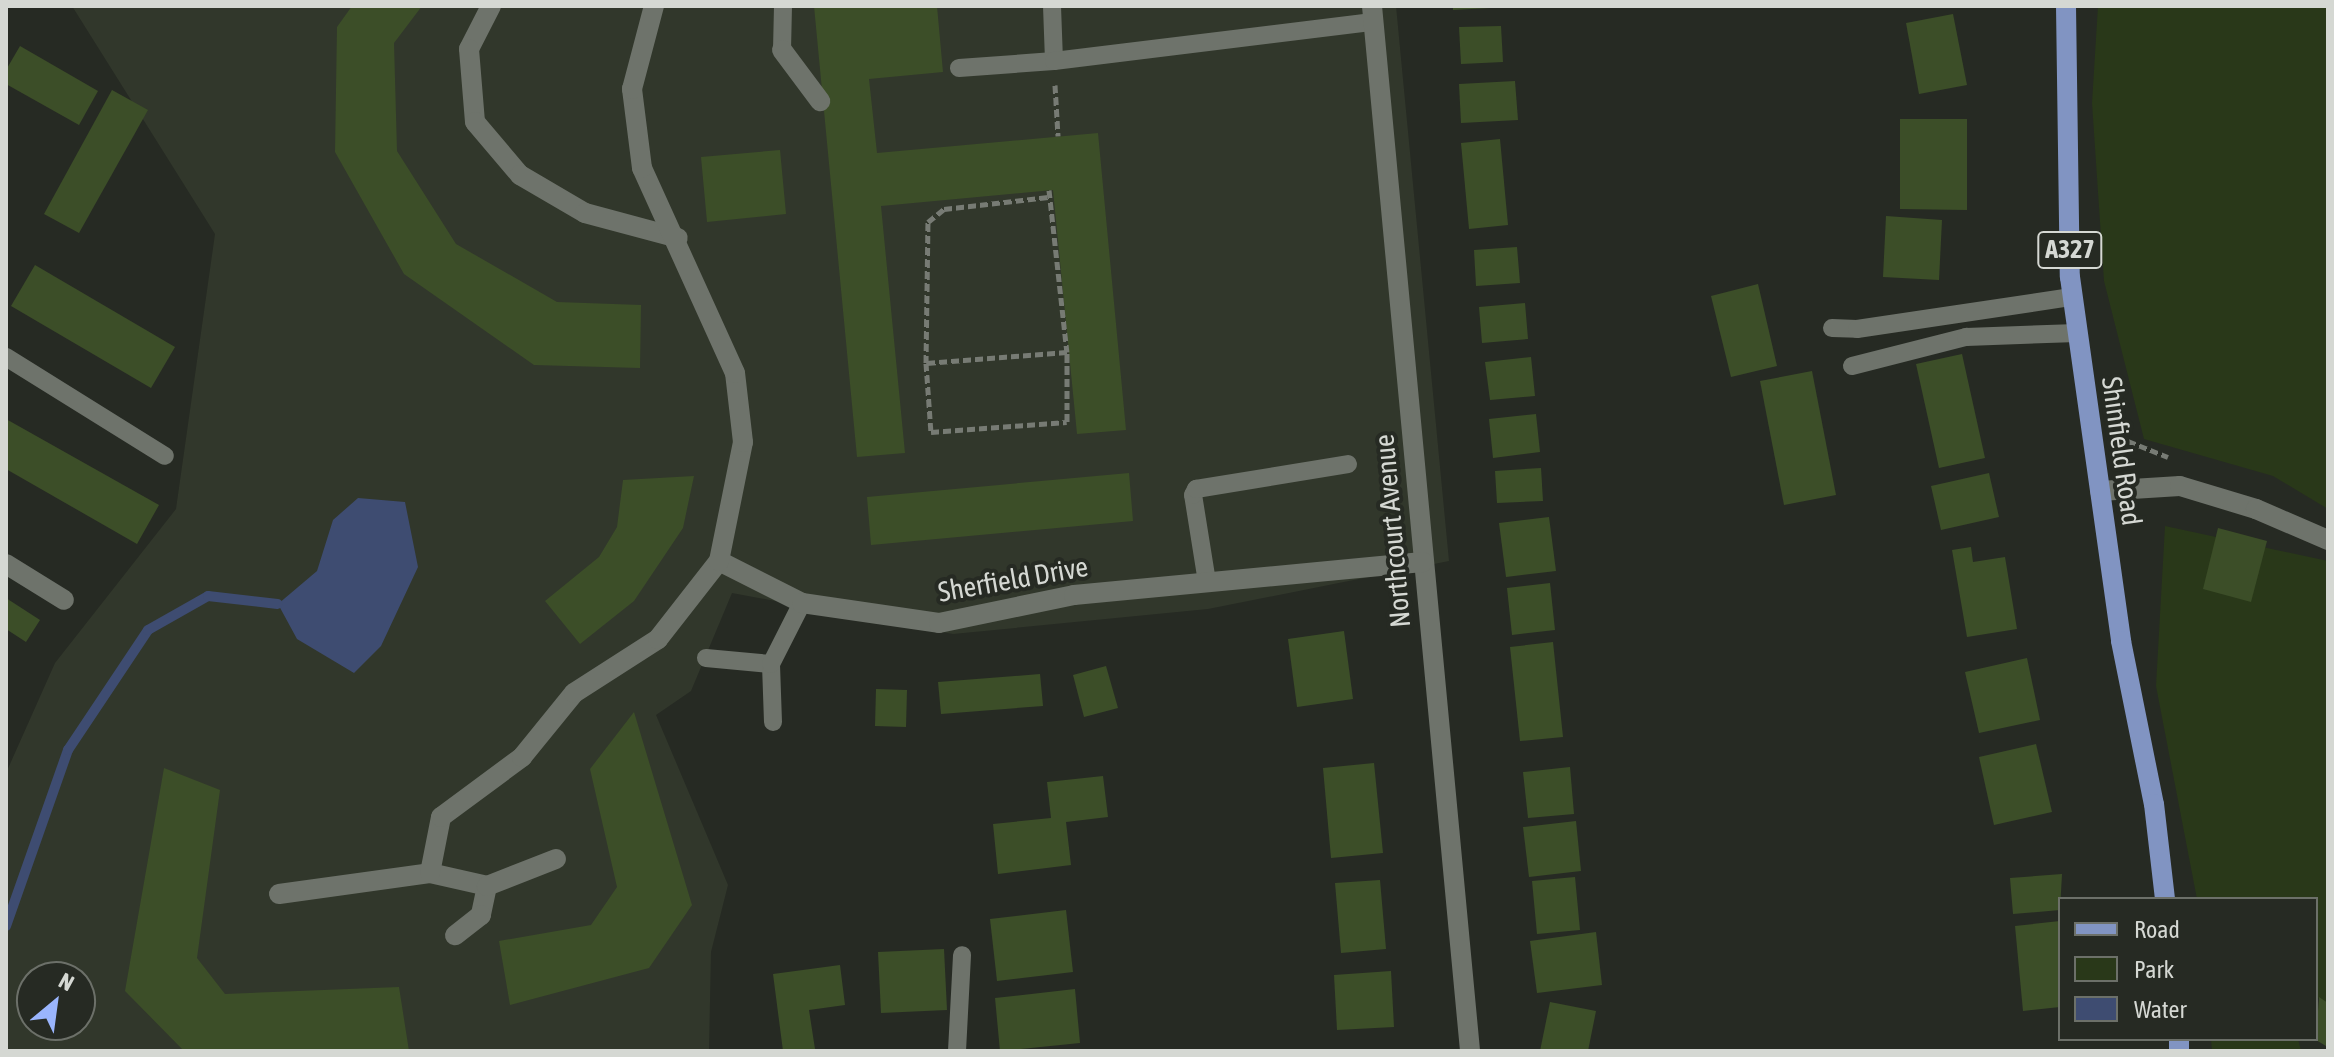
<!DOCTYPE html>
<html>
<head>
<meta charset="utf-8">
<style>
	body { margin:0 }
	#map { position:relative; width:2334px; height:1057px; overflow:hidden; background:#262a23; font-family:"Asap Condensed",sans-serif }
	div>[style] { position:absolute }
	.built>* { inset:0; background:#31372b }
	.green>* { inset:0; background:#293819 }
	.water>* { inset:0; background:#3e4c71 }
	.stream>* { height:10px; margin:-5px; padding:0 5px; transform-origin:5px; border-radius:5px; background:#3e4c71 }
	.building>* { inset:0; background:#3c4e28 }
	.path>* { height:5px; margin-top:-2.5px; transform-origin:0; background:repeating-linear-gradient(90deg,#777b74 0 8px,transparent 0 12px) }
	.service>* { height:18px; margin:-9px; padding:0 9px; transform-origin:9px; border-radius:9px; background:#6e736b }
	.minor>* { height:20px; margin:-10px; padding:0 10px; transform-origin:10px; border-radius:10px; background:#6e736b }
	.primary>* { height:20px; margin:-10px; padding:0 10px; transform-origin:10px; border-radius:10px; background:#8194c2 }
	span { translate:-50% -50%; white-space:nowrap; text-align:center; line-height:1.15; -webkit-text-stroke:8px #262a23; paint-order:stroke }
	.shield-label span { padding:2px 6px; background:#262a23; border:2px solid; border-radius:6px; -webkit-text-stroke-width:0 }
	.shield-label { font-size:26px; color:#d5d8d3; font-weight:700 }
	.street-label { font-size:28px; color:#d5d8d3 }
	.frame { position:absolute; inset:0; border:8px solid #d5d8d3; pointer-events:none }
	.legend { position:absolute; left:2058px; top:897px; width:260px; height:144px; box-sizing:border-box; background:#262a23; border:2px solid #6c7069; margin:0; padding:10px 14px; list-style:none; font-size:24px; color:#d5d8d3 }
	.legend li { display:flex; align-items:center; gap:16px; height:40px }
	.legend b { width:40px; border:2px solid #6c7069 }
	.north { position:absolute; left:16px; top:961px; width:80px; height:80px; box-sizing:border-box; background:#262a23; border:2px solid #6c7069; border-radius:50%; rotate:29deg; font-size:22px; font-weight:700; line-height:32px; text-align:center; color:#d5d8d3 }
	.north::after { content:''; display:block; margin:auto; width:28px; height:36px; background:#9ab5fd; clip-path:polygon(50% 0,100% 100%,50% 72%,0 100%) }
</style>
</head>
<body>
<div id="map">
	<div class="built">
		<i style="clip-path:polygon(evenodd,72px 6px,1396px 6px,1449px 561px,1208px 609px,953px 634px,732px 593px,691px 691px,656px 715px,728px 885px,711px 952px,709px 1051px,6px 1051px,6px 773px,55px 663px,176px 509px,215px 234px,72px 6px,32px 977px,80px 977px,80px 1025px,32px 1025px,32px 977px)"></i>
	</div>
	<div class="green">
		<i style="clip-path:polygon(2098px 6px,2328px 6px,2328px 509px,2273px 476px,2144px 439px,2104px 281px,2092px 103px)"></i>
		<i style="clip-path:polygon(2165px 526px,2328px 561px,2328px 1003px,2316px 997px,2316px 899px,2197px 899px,2156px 686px)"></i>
		<i style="clip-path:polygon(2211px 1039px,2298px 1039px,2301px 1051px,2212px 1051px)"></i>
	</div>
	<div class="water">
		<i style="clip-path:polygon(358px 498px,405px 502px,418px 567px,381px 646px,354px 673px,297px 639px,278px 604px,317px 571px,333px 520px)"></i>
	</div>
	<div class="stream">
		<i style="left:6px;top:926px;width:187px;rotate:-70.6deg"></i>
		<i style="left:68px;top:750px;width:144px;rotate:-56.3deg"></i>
		<i style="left:148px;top:630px;width:69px;rotate:-29.5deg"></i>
		<i style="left:208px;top:596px;width:70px;rotate:6.5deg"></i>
	</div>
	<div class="building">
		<i style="clip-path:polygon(352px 6px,422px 6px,394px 43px,397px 151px,456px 244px,557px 302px,641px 305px,640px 368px,534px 365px,404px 274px,335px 152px,337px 27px)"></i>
		<i style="clip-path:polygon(814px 6px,937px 6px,943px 72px,869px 79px,877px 153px,1098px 133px,1126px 430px,1077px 434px,1053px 190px,881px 206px,905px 453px,857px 457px)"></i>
		<i style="clip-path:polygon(1453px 6px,1490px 6px,1490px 8px,1453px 10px)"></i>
		<i style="clip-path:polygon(1953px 14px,1967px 85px,1919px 94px,1906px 23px)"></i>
		<i style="clip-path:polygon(1501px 26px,1503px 62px,1461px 64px,1459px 27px)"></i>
		<i style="clip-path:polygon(20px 46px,98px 91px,79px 125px,6px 84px,6px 70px)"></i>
		<i style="clip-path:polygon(1515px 81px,1518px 120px,1461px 123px,1459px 84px)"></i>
		<i style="clip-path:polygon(112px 90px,148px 110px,79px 233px,44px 214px)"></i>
		<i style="clip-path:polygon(1900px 119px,1967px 119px,1967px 210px,1900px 209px)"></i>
		<i style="clip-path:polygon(1500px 139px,1508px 225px,1469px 229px,1461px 143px)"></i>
		<i style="clip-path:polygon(780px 150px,786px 214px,707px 222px,701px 157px)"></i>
		<i style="clip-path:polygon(1886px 216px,1942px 220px,1939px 280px,1883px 277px)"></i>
		<i style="clip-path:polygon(1517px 247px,1520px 283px,1476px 286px,1474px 250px)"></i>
		<i style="clip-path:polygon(35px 265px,175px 347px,151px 388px,11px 306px)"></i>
		<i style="clip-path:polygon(1758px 284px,1777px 366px,1731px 377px,1711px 296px)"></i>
		<i style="clip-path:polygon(1525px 303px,1528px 339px,1482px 343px,1479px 307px)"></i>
		<i style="clip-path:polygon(1962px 354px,1985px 458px,1939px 468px,1916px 364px)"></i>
		<i style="clip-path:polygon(1531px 357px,1535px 396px,1490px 400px,1485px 362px)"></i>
		<i style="clip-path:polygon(1812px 371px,1836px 495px,1784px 505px,1760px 381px)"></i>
		<i style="clip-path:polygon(1536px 414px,1540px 452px,1493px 458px,1489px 419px)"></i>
		<i style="clip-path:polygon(6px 419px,159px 505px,137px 544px,6px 469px)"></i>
		<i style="clip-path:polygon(1541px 468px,1543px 501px,1497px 503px,1495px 471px)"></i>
		<i style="clip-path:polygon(1129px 473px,1133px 521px,871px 545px,867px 497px)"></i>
		<i style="clip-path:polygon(1989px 473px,1999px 517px,1941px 530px,1931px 486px)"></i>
		<i style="clip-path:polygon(694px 476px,683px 528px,634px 601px,580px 644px,545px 601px,599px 557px,617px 527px,623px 480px)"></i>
		<i style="clip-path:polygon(1549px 517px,1556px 571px,1506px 577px,1499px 523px)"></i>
		<i style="clip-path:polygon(2218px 528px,2267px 541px,2251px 602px,2203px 589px)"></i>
		<i style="clip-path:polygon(1971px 547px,1973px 562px,2005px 557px,2017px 629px,1967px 637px,1952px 550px)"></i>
		<i style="clip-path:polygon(1550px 583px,1555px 630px,1512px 635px,1507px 588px)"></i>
		<i style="clip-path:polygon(6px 598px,40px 620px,26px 642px,6px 629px)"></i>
		<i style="clip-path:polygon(1344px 631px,1353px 699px,1297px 707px,1288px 639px)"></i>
		<i style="clip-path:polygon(1553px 642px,1563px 737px,1520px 741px,1510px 647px)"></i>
		<i style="clip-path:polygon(2027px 658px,2040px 720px,1979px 733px,1965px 672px)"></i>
		<i style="clip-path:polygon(1106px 666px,1118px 708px,1084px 717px,1073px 675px)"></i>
		<i style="clip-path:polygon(1040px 674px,1043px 706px,941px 714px,938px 682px)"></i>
		<i style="clip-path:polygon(876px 689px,907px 690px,906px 727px,875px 726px)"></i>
		<i style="clip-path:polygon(634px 712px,692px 905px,649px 968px,510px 1005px,499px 941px,591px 925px,617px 887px,590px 769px)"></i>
		<i style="clip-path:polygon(2036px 744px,2052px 812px,1994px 825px,1979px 757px)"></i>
		<i style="clip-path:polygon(1374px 763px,1383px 853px,1331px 858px,1323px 768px)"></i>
		<i style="clip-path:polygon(1570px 767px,1574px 814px,1528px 818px,1523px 772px)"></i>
		<i style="clip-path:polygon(164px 768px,220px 790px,197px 958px,225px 994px,399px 987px,409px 1051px,184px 1051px,125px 991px)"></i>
		<i style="clip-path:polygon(1103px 776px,1108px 817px,1066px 822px,1071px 865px,998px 874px,993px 824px,1051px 818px,1047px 782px)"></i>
		<i style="clip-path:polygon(1576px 821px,1581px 871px,1529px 877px,1523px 827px)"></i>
		<i style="clip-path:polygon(2062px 874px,2060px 910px,2013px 914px,2010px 878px)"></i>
		<i style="clip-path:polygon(1575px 877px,1580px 930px,1537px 934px,1532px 881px)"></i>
		<i style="clip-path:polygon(1380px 880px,1386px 949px,1341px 953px,1335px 883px)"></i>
		<i style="clip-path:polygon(1066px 910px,1073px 972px,997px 981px,990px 919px)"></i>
		<i style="clip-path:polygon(2060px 921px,2060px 1007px,2023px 1011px,2015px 926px)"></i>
		<i style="clip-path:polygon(1596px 932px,1602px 985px,1537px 993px,1530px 941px)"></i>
		<i style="clip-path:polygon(944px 949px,947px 1010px,881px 1013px,878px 952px)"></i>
		<i style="clip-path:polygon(840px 965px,845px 1005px,809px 1010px,815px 1049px,783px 1051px,773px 974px)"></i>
		<i style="clip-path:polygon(1391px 971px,1394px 1027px,1337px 1030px,1334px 975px)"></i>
		<i style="clip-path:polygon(1075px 989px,1080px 1043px,1000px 1051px,995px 998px)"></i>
		<i style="clip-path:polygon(2319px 997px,2328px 1003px,2326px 1046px,2316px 1040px)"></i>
		<i style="clip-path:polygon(1550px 1002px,1596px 1011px,1588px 1051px,1540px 1051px)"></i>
	</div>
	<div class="path">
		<i style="left:1055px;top:85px;width:51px;rotate:86.6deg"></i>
		<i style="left:1049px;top:190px;width:163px;rotate:83.7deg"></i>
		<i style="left:1067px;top:352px;width:141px;rotate:175.5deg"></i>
		<i style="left:926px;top:363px;width:69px;rotate:85.9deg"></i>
		<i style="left:931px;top:432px;width:136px;rotate:-4.2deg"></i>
		<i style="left:1067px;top:422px;width:70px;rotate:-90deg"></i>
		<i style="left:926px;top:363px;width:141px;rotate:-89.2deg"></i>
		<i style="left:928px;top:222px;width:21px;rotate:-39deg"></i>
		<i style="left:944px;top:209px;width:105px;rotate:-6.6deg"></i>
		<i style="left:2128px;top:441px;width:43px;rotate:21.8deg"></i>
	</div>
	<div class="service">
		<i style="left:1052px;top:6px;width:55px;rotate:87.9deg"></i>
		<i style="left:782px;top:50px;width:44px;rotate:-88.7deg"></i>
		<i style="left:959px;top:68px;width:95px;rotate:-4.2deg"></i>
		<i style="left:1054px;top:61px;width:321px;rotate:-7deg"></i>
		<i style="left:1832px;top:328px;width:25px;rotate:2deg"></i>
		<i style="left:1857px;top:329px;width:217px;rotate:-8.5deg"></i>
		<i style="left:6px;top:357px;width:187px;rotate:31.9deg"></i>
		<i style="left:1852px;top:366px;width:118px;rotate:-14.3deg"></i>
		<i style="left:1966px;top:337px;width:111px;rotate:-2.1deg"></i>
		<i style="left:1207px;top:582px;width:88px;rotate:-99.1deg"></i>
		<i style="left:1193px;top:495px;width:7px;rotate:-63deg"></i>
		<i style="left:1196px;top:489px;width:154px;rotate:-9.3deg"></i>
		<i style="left:706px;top:658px;width:65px;rotate:5.3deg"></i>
		<i style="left:773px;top:722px;width:58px;rotate:-92deg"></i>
		<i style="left:771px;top:664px;width:68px;rotate:-63.1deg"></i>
		<i style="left:957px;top:1051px;width:96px;rotate:-87deg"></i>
	</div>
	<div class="minor">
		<i style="left:491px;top:6px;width:48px;rotate:117.1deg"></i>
		<i style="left:469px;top:49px;width:73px;rotate:85.3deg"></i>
		<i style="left:475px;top:122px;width:70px;rotate:49.7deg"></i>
		<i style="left:520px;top:175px;width:75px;rotate:30.3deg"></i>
		<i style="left:585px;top:213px;width:96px;rotate:15deg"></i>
		<i style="left:1372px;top:6px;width:1050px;rotate:84.64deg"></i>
		<i style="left:782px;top:50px;width:64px;rotate:53.3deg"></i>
		<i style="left:2100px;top:491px;width:80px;rotate:-3.6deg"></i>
		<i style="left:2180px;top:486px;width:79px;rotate:16.8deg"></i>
		<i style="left:2256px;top:509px;width:78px;rotate:23.3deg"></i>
		<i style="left:719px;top:561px;width:93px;rotate:26.8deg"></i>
		<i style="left:802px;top:603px;width:138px;rotate:8.3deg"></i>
		<i style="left:939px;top:623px;width:138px;rotate:-11.7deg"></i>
		<i style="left:1074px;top:595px;width:350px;rotate:-5.4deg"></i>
		<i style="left:6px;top:564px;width:68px;rotate:31.8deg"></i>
		<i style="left:430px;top:873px;width:58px;rotate:12.8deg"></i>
		<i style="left:487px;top:886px;width:30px;rotate:102deg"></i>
		<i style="left:481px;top:915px;width:33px;rotate:142deg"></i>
		<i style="left:487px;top:886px;width:74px;rotate:-21.4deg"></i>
		<i style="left:279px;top:894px;width:152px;rotate:-7.9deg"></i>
		<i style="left:430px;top:873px;width:57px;rotate:-78.9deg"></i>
		<i style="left:441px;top:817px;width:101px;rotate:-36.5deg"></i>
		<i style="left:522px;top:757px;width:82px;rotate:-50.9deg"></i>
		<i style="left:574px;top:693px;width:100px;rotate:-32.7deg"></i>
		<i style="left:658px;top:639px;width:99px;rotate:-52deg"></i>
		<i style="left:719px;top:561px;width:121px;rotate:-78.6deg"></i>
		<i style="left:743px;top:442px;width:69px;rotate:-96.6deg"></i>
		<i style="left:735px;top:373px;width:225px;rotate:-114.4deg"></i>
		<i style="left:642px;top:168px;width:80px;rotate:-97.2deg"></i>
		<i style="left:632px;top:89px;width:86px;rotate:-75.2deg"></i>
	</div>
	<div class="primary">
		<i style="left:2066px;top:6px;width:271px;rotate:89.2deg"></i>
		<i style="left:2070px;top:277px;width:368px;rotate:82deg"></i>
		<i style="left:2121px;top:641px;width:166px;rotate:78.6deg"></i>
		<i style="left:2154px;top:804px;width:96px;rotate:83.4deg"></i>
		<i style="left:2179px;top:1051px;width:12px;rotate:-90deg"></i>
	</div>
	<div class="shield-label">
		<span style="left:2070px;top:250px">A327</span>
	</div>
	<div class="street-label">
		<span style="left:2122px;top:451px;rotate:82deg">Shinfield Road</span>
		<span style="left:1392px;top:531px;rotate:-95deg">Northcourt Avenue</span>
		<span style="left:1013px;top:579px;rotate:-10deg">Sherfield Drive</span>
	</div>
	<div class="frame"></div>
	<ul class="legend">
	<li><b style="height:10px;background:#8194c2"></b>Road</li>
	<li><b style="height:22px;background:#293819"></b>Park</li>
	<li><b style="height:22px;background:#3e4c71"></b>Water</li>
	</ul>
	<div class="north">N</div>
</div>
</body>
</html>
